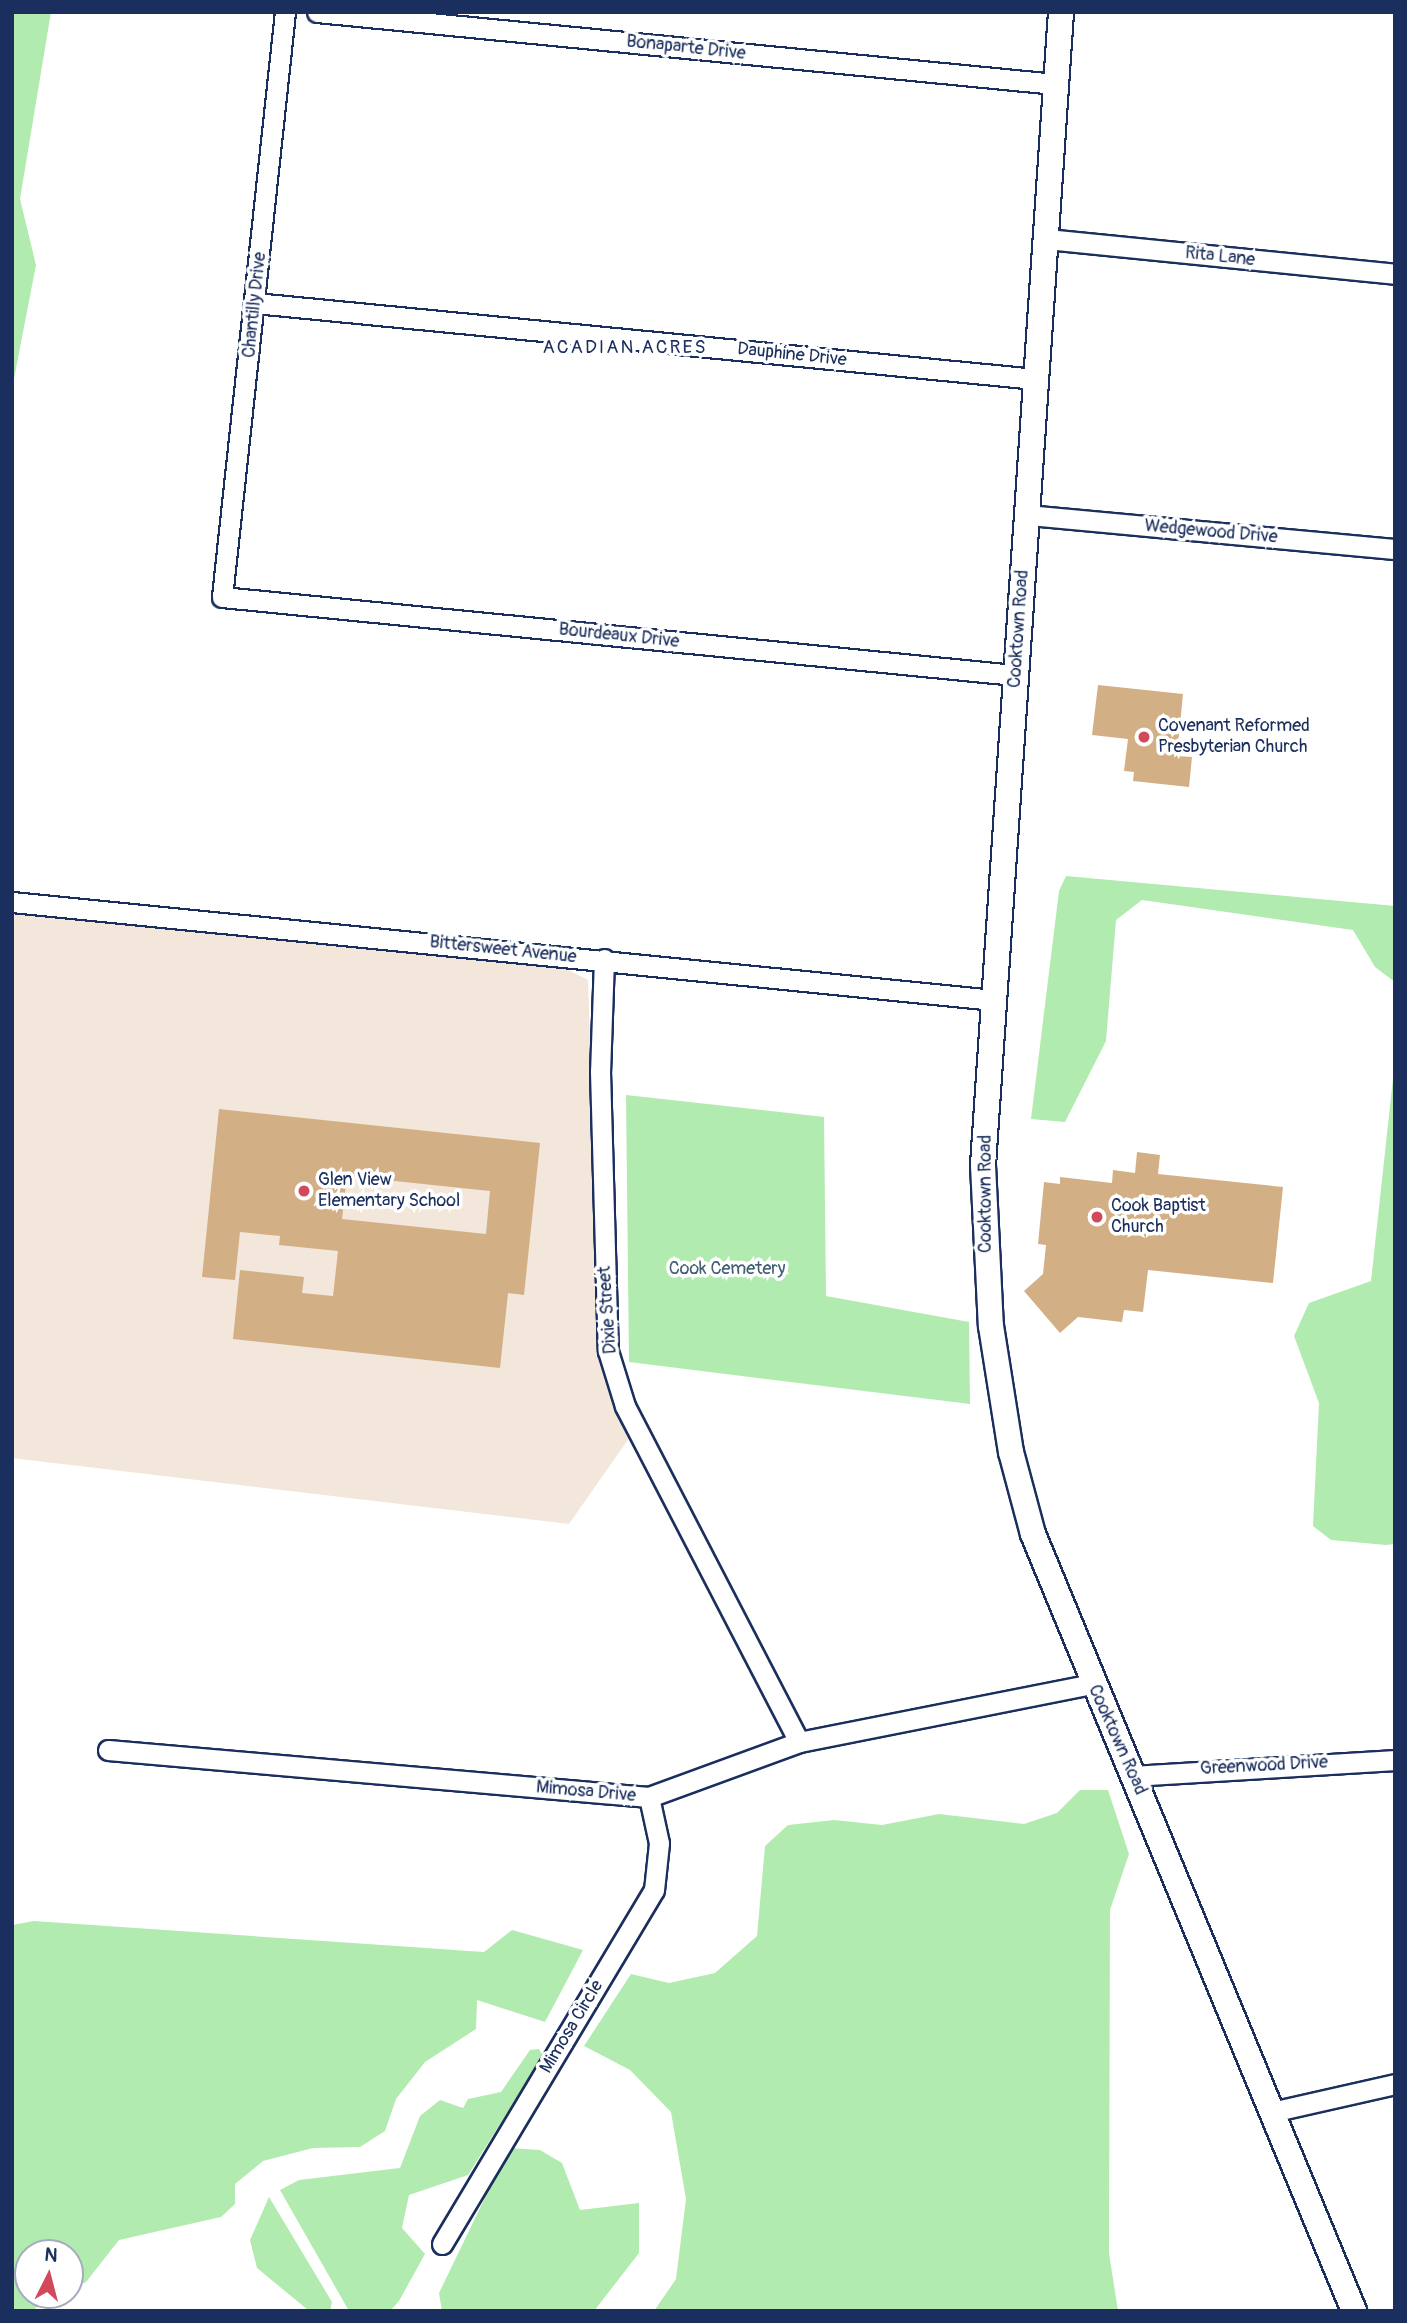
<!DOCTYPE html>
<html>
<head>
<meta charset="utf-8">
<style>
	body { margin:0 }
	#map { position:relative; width:1407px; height:2323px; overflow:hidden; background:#fff; font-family:Pangolin,sans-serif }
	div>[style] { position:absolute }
	.built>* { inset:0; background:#f2e7da }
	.green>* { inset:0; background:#b2ebaf }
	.building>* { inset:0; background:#d3af85 }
	.roads { filter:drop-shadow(2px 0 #1b2f5e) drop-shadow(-2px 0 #1b2f5e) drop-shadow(0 2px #1b2f5e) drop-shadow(0 -2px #1b2f5e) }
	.minor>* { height:19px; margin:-9.5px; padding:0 9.5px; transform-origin:9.5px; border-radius:9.5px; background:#fff }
	.tertiary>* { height:24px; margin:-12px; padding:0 12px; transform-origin:12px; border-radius:12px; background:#fff }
	.dots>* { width:19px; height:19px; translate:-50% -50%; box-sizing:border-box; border:4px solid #fff; border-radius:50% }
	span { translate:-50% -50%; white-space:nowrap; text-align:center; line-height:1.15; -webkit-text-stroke:7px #fff; paint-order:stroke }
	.street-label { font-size:18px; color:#1b2f5e }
	.poi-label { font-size:18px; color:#1b2f5e }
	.left { translate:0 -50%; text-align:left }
	.park-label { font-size:18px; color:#415e72 }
	.neighbourhood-label { font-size:19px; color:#1b2f5e; letter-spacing:2px }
	.frame { position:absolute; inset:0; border:14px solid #1b2f5e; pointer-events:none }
	.north { position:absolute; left:14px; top:2239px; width:70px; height:70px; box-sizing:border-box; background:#fff; border:2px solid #a4acbf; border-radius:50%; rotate:6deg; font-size:19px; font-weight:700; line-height:28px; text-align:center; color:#1b2f5e }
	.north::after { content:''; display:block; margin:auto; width:24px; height:32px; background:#d1495b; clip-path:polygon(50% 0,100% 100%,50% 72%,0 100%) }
</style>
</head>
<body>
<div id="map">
	<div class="built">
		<i style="clip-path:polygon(12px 911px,553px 962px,588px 980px,599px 1344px,602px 1369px,632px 1434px,569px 1524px,12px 1458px)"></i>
	</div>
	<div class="green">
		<i style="clip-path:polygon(12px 12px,51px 12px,20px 199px,36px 265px,12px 389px)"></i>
		<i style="clip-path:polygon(1066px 876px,1395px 906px,1395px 982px,1375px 967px,1353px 930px,1142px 900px,1116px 920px,1106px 1041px,1065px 1122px,1031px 1119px,1059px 891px)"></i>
		<i style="clip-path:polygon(1395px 1060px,1395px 1544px,1386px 1545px,1331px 1540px,1313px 1526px,1319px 1403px,1294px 1336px,1309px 1303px,1371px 1281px)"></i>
		<i style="clip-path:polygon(626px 1095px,824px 1117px,826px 1296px,969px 1322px,970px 1404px,629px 1362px)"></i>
		<i style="clip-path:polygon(1080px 1790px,1108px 1790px,1129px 1854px,1110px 1910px,1109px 2253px,1118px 2311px,654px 2311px,676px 2279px,686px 2199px,671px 2112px,630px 2070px,584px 2046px,631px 1974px,669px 1983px,715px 1973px,757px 1936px,765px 1846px,788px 1825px,834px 1820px,882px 1825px,939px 1814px,1024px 1824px,1057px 1813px)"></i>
		<i style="clip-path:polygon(34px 1921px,484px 1952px,512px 1930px,583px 1950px,545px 2022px,477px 2000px,476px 2029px,425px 2062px,396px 2099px,385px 2131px,360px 2147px,313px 2148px,263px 2161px,235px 2184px,235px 2204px,221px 2217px,119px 2240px,86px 2282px,70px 2289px,70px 2253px,28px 2253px,28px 2295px,53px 2295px,32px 2311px,12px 2311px,12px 1925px)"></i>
		<i style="clip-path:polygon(539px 2049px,543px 2056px,468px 2175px,409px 2195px,402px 2228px,425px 2254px,399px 2301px,390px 2311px,349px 2311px,280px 2190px,299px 2180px,400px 2168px,420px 2116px,440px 2100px,463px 2108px,468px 2099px,501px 2092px,530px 2050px)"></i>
		<i style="clip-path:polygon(509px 2148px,540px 2150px,562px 2163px,580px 2210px,639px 2203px,639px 2253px,594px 2311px,442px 2311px,439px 2293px)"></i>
		<i style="clip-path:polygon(269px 2197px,332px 2302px,330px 2311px,308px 2310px,257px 2268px,250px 2240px)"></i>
	</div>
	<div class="building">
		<i style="clip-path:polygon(1098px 685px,1183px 694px,1177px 756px,1192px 757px,1189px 787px,1133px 781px,1134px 772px,1124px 771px,1128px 739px,1092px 735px)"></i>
		<i style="clip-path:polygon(evenodd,219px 1109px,540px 1143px,524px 1295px,508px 1293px,500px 1368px,233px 1339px,240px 1270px,304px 1277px,302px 1293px,333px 1296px,338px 1251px,279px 1245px,280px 1236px,240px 1232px,235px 1280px,202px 1277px,219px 1109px,347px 1176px,490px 1191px,486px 1234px,342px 1219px,347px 1176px)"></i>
		<i style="clip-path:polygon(1137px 1152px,1160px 1155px,1158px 1174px,1283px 1187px,1273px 1283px,1148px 1270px,1143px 1312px,1124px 1310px,1122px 1322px,1078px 1317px,1060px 1333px,1024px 1291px,1043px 1274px,1046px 1245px,1038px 1244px,1044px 1182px,1060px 1184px,1060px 1177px,1112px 1183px,1113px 1170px,1135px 1173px)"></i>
	</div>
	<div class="roads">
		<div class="minor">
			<i style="left:285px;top:12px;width:588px;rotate:96.15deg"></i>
			<i style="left:222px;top:597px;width:797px;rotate:5.62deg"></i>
			<i style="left:317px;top:12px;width:742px;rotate:5.57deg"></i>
			<i style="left:1046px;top:239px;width:351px;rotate:5.7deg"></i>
			<i style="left:255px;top:303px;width:785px;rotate:5.56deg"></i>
			<i style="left:1028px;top:515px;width:369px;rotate:5.3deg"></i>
			<i style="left:12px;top:902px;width:986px;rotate:5.7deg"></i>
			<i style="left:604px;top:959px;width:112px;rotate:92deg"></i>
			<i style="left:600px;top:1071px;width:280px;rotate:88.4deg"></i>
			<i style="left:608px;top:1351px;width:58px;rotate:72.8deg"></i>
			<i style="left:625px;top:1406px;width:378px;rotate:62.6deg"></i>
			<i style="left:108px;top:1750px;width:543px;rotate:4.97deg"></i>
			<i style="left:649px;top:1797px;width:160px;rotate:-20.1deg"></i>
			<i style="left:799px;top:1742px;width:298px;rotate:-11.2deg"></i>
			<i style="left:1133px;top:1776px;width:262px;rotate:-3.5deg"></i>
			<i style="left:1272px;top:2112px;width:126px;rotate:-12.8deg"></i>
			<i style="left:442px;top:2244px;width:413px;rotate:-59.1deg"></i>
			<i style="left:654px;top:1890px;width:47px;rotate:-83.9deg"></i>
			<i style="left:659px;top:1843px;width:47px;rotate:-102.3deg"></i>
		</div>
		<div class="tertiary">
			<i style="left:1061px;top:12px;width:1156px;rotate:93.87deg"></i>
			<i style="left:983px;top:1165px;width:161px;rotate:87.2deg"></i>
			<i style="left:991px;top:1326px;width:128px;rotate:81deg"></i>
			<i style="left:1011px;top:1452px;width:85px;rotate:75deg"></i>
			<i style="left:1033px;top:1534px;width:841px;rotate:67.55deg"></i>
		</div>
	</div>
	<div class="dots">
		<i style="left:1144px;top:737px;background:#d1495b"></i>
		<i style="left:304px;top:1191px;background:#d1495b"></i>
		<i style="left:1097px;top:1217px;background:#d1495b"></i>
	</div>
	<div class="street-label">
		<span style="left:686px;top:48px;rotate:6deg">Bonaparte Drive</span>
		<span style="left:1220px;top:257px;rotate:6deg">Rita Lane</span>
		<span style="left:255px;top:305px;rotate:-84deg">Chantilly Drive</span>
		<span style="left:792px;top:355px;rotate:6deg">Dauphine Drive</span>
		<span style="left:1211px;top:532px;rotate:5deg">Wedgewood Drive</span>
		<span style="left:1019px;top:629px;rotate:-86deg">Cooktown Road</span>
		<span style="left:619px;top:636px;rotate:6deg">Bourdeaux Drive</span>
		<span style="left:503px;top:950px;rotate:6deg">Bittersweet Avenue</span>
		<span style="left:986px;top:1194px;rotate:-90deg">Cooktown Road</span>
		<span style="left:608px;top:1310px;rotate:-94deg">Dixie Street</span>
		<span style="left:1117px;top:1740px;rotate:66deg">Cooktown Road</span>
		<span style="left:1264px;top:1766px;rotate:-3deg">Greenwood Drive</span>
		<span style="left:586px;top:1792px;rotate:5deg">Mimosa Drive</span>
		<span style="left:572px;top:2027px;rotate:-59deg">Mimosa Circle</span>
	</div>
	<div class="poi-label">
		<span class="left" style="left:1158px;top:737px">Covenant Reformed<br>Presbyterian Church</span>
		<span class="left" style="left:318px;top:1191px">Glen View<br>Elementary School</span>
		<span class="left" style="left:1111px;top:1217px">Cook Baptist<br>Church</span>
	</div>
	<div class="park-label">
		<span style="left:727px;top:1269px">Cook Cemetery</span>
	</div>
	<div class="neighbourhood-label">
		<span style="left:625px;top:348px">ACADIAN ACRES</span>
	</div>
	<div class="frame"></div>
	<div class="north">N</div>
</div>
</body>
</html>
